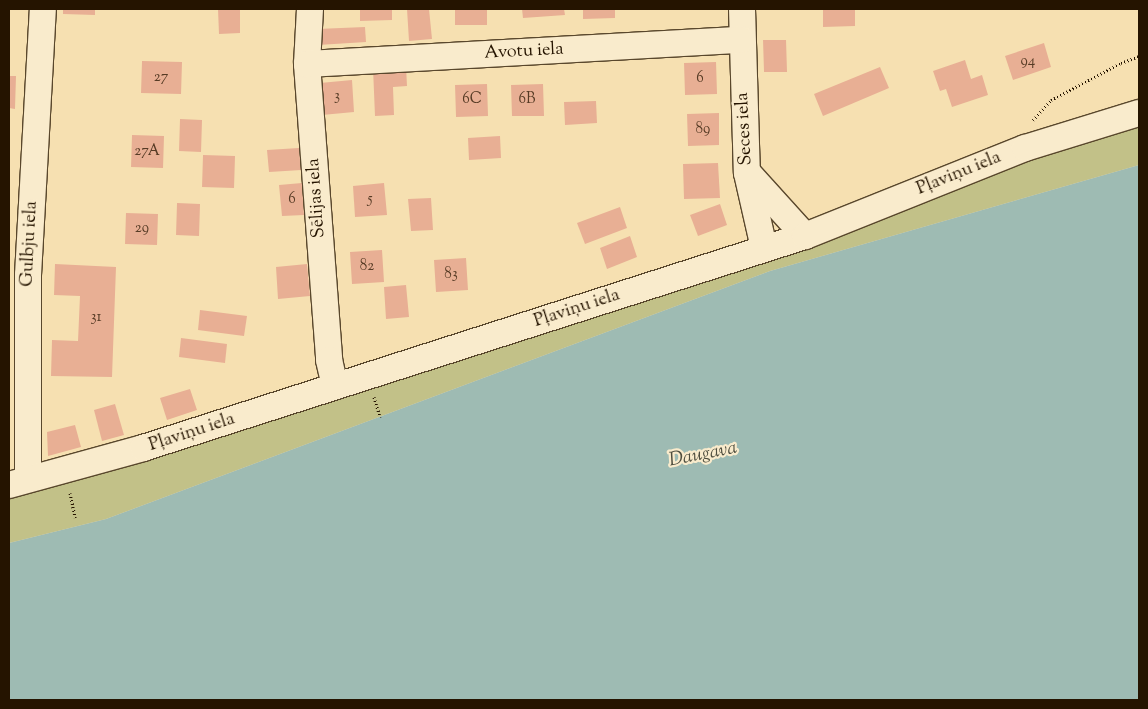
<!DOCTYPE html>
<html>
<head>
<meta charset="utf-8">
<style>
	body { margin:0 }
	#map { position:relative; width:1148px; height:709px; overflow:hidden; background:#f6e0b1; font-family:"Sorts Mill Goudy",serif }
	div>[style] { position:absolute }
	.green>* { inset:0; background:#c2c188 }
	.water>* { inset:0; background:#9ebbb3 }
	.building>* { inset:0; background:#e8af94 }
	.path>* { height:3px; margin-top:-1.5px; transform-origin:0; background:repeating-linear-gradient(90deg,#251400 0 1px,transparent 0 3.5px) }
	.roads { filter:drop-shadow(1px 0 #59472c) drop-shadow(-1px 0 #59472c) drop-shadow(0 1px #59472c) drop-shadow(0 -1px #59472c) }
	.minor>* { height:26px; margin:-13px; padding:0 13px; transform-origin:13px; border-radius:13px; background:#f9ebcc }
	span { translate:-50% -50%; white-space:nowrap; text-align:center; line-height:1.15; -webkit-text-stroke:4.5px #f9ebcc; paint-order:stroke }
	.number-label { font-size:15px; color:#563b25 }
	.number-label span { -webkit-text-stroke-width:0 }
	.street-label { font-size:18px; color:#251400 }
	.water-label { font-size:19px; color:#4f4e3f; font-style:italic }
	.frame { position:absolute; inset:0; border:10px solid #251400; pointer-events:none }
</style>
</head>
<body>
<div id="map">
	<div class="green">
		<i style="clip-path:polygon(1139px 123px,1139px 165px,770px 271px,106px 519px,9px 543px,9px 497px,669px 281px)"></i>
	</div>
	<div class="water">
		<i style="clip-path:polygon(1139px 165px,1139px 700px,9px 700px,9px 543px,106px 519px,770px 271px)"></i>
	</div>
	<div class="building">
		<i style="clip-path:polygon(63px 9px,95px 9px,95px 15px,63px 14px)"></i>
		<i style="clip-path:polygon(218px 9px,240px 9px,240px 33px,219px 34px)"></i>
		<i style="clip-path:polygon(360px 9px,392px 9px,392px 20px,360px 21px)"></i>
		<i style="clip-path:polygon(407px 9px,429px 9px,432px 39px,409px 41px)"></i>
		<i style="clip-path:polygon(455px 9px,487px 9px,487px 25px,455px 25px)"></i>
		<i style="clip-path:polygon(522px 9px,564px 9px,565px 15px,523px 18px)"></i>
		<i style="clip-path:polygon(583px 9px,615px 9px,615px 18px,583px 19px)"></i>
		<i style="clip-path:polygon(823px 9px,855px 9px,855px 26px,823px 27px)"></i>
		<i style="clip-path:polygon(365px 27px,366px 42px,318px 45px,317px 29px)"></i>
		<i style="clip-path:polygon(763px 40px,786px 40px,787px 72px,764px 72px)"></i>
		<i style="clip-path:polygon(1044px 43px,1051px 67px,1013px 80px,1005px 56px)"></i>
		<i style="clip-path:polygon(965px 60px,971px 79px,982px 75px,988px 95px,952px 107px,946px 89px,940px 91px,933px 71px)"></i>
		<i style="clip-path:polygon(142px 61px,182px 62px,181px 94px,141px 93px)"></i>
		<i style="clip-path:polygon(716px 62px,717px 94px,685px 95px,684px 63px)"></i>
		<i style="clip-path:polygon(406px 66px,407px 86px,393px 87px,394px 115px,375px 116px,373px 68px)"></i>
		<i style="clip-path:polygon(880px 67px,889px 88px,823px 116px,814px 94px)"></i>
		<i style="clip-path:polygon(9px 76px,16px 76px,15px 109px,9px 108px)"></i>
		<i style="clip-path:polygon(352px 80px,354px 112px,322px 115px,320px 83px)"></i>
		<i style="clip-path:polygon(487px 84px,488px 116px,456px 117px,455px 85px)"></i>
		<i style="clip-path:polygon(543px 84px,544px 116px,512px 116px,511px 85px)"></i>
		<i style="clip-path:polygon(596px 101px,597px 123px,565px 125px,564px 102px)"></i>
		<i style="clip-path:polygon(719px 113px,719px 145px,688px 146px,687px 114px)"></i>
		<i style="clip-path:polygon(180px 119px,202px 120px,201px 152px,179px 151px)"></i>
		<i style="clip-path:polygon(132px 135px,164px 136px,163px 168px,131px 167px)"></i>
		<i style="clip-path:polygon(500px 136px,501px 158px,469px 160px,468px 138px)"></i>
		<i style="clip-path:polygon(299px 148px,301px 170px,269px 172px,267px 150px)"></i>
		<i style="clip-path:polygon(203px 155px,235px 156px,234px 188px,202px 187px)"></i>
		<i style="clip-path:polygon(718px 163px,720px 198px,684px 199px,683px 164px)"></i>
		<i style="clip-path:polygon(302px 183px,304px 215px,282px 216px,279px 185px)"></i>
		<i style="clip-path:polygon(384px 183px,387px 215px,355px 217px,353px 186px)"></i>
		<i style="clip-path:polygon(431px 198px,433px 230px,411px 231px,408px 199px)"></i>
		<i style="clip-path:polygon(177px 203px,200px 204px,199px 236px,176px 235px)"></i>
		<i style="clip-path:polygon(720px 204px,727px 225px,698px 236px,690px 215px)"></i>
		<i style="clip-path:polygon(620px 207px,627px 228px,585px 244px,577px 223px)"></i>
		<i style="clip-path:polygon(126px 213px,158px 214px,157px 245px,125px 244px)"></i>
		<i style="clip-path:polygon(630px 236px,637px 257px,607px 269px,600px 248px)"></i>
		<i style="clip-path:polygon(382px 250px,384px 282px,352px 284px,350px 252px)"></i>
		<i style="clip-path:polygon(466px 258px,468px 290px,436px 292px,434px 260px)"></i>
		<i style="clip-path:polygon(55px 264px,116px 267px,112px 377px,51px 376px,52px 340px,78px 341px,80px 296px,54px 295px)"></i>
		<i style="clip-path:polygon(307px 264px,310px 296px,278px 299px,276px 267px)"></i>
		<i style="clip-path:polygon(406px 285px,409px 317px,386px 319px,384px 287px)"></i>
		<i style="clip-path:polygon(200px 310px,247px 316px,244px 336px,198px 330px)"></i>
		<i style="clip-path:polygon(181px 338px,227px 344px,225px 363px,179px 357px)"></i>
		<i style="clip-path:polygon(190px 389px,197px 410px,167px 420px,160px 398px)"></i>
		<i style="clip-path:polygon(115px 404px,124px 435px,102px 441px,94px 410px)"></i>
		<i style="clip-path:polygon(75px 425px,81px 447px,48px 456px,47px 432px)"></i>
	</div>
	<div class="path">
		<i style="left:1033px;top:120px;width:27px;rotate:-48deg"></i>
		<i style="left:1051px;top:100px;width:79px;rotate:-27.9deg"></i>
		<i style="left:1121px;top:63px;width:19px;rotate:-21deg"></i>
		<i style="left:374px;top:397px;width:21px;rotate:73deg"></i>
		<i style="left:70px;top:493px;width:25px;rotate:78deg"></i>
	</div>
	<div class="roads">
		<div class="minor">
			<i style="left:310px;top:9px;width:55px;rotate:93.1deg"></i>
			<i style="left:307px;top:64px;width:297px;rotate:85.7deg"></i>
			<i style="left:329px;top:360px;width:27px;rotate:77deg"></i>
			<i style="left:742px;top:9px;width:164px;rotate:88.3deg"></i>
			<i style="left:747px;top:173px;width:77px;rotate:77.2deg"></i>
			<i style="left:307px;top:64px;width:435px;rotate:-3.2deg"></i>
			<i style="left:748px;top:173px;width:85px;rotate:47.9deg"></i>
			<i style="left:28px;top:479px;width:204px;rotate:-90deg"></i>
			<i style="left:28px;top:275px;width:266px;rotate:-86.8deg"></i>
			<i style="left:9px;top:485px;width:139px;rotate:-15.4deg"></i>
			<i style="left:143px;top:448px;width:695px;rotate:-17.76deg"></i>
			<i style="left:805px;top:236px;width:237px;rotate:-21.8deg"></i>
			<i style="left:1025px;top:148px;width:119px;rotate:-17.1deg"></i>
		</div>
	</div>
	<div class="number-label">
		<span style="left:1028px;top:62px">94</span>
		<span style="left:161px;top:78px">27</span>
		<span style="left:700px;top:79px">6</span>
		<span style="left:337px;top:97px">3</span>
		<span style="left:472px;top:100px">6C</span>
		<span style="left:527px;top:100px">6B</span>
		<span style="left:703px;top:130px">89</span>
		<span style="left:147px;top:152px">27A</span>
		<span style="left:292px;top:200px">6</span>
		<span style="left:370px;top:200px">5</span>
		<span style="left:142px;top:229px">29</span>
		<span style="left:367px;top:267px">82</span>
		<span style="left:451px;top:275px">83</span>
		<span style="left:96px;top:318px">31</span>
	</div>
	<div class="street-label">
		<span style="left:524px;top:52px;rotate:-3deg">Avotu iela</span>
		<span style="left:745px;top:129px;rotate:-93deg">Seces iela</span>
		<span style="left:959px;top:174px;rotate:-22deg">Pļaviņu iela</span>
		<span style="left:317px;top:198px;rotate:-94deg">Sēlijas iela</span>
		<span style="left:30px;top:244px;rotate:-87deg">Gulbju iela</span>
		<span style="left:577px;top:309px;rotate:-18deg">Pļaviņu iela</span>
		<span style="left:192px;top:433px;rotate:-18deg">Pļaviņu iela</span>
	</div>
	<div class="water-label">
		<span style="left:703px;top:455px;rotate:-11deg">Daugava</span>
	</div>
	<div class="frame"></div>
</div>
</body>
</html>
